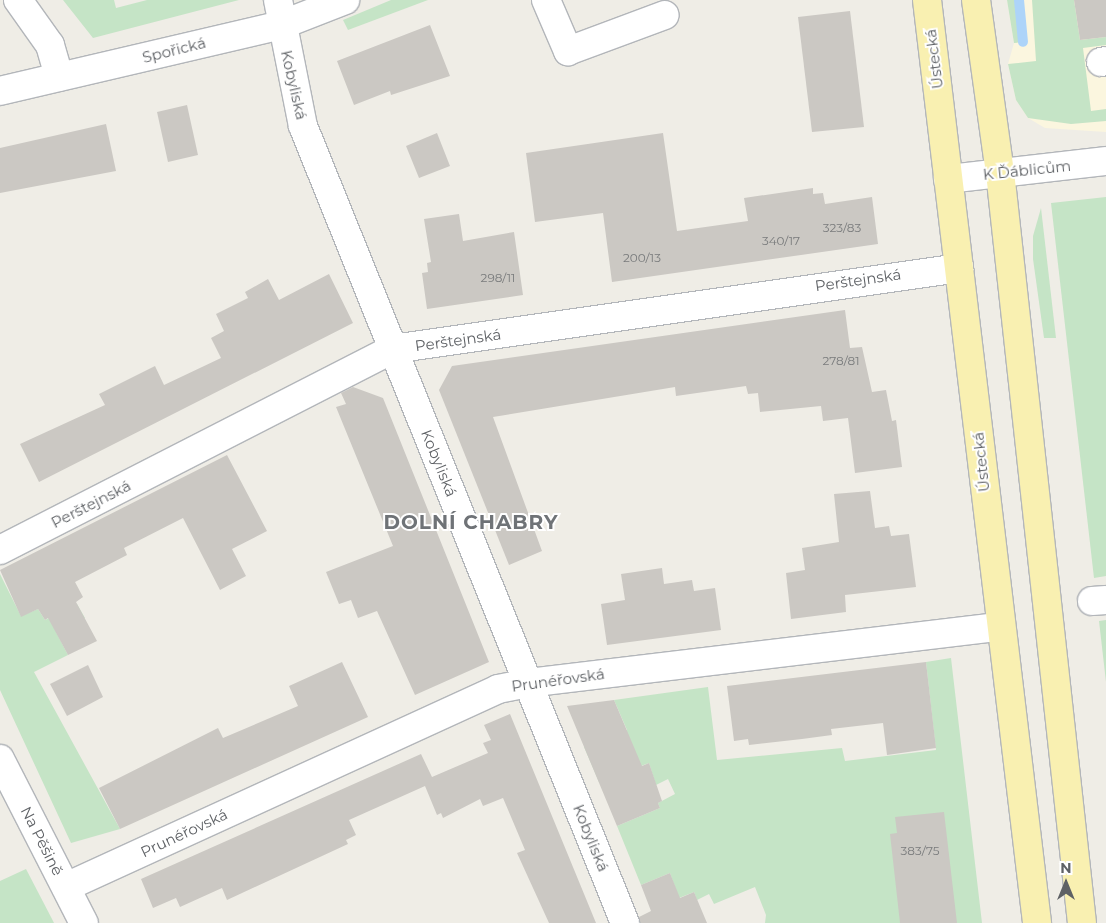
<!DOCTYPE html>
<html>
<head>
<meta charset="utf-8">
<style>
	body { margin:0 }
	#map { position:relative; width:1106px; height:923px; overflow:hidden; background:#efede6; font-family:Montserrat,sans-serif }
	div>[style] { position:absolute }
	.commercial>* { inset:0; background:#fbf6df }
	.green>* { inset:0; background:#c5e4c6 }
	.stream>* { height:10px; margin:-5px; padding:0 5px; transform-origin:5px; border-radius:5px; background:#add4f9 }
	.building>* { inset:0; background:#cbc8c3 }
	.roads { filter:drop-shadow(1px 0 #b3b6ba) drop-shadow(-1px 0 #b3b6ba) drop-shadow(0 1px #b3b6ba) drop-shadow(0 -1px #b3b6ba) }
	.minor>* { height:28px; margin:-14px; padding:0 14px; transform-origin:14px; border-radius:14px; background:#fff }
	.major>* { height:28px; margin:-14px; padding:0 14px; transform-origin:14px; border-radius:14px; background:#f9f0b1 }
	span { translate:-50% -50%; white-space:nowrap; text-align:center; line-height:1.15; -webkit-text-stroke:4px #fff; paint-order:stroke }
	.number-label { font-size:12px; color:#797b7c }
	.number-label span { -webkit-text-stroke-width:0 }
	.street-label { font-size:15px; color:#5e6165 }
	.district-label { font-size:20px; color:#6f7377; font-weight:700; letter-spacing:1px }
	.north { position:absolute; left:1041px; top:858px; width:50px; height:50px; -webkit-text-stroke:4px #fff; paint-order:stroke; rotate:0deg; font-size:14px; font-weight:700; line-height:20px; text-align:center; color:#5e6165 }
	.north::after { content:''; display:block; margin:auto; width:18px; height:22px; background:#5e6165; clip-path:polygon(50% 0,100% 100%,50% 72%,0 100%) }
</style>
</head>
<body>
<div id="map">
	<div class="commercial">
		<i style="clip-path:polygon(1007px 0,1106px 0,1106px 132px,1045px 128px,1028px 118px,1016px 100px,1008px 64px,1014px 43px)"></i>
	</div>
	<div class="green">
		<i style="clip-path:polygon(63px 0,114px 0,116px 8px,147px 0,239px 0,93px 38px)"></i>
		<i style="clip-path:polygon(391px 0,428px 0,348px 30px,343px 20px)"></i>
		<i style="clip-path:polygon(1007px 0,1021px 0,1025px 42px,1014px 43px)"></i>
		<i style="clip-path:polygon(1032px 0,1074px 0,1080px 40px,1106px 37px,1106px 45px,1083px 48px,1091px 111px,1106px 109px,1106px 121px,1071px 124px,1028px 118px,1016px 100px,1008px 64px,1036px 61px)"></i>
		<i style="clip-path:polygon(1106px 197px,1106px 576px,1094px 578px,1051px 203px)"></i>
		<i style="clip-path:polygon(1041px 208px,1056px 338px,1044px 338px,1033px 259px,1033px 236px)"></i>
		<i style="clip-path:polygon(0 574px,21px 616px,38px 609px,45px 620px,77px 604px,85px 618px,56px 632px,68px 655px,34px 672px,120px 829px,71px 843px,0 690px)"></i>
		<i style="clip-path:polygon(1106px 620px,1106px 682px,1099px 621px)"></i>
		<i style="clip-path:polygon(951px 658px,982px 923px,765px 923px,766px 915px,755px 887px,714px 904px,709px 894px,697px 900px,694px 892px,679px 898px,670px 873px,641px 885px,617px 826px,660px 808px,658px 803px,675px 794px,668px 779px,656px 785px,649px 763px,599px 782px,584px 747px,627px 730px,614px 700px,708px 687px,717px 760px,842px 748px,845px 761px,936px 750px,926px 662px)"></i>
		<i style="clip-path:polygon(26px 869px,52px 919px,54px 923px,0 923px,0 881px)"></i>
	</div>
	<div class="stream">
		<i style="left:1019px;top:0;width:42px;rotate:84.6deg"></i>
	</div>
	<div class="building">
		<i style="clip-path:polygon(1074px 0,1106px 0,1106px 37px,1080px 40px)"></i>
		<i style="clip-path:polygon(850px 11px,864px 127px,812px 132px,798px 17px)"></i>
		<i style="clip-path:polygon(430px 25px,450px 76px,391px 95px,390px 91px,354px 105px,337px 61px)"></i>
		<i style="clip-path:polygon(187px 105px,198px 155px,168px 162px,157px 112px)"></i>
		<i style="clip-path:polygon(106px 124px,116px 171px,0 193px,0 148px)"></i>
		<i style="clip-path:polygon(437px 133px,450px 166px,419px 178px,406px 146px)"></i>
		<i style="clip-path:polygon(663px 133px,677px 231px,748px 221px,744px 198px,813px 188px,813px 194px,823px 193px,825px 204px,872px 197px,878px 244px,612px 282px,603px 213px,535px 222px,526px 153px)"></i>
		<i style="clip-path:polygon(459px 214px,463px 241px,514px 232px,523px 295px,427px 309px,422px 273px,428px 272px,427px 263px,431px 262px,424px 219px)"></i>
		<i style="clip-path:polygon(329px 274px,353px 323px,39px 482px,20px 444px,105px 405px,99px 394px,155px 366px,164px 385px,221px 358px,211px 338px,224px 331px,216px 314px,248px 298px,245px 292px,268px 279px,279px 300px)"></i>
		<i style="clip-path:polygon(845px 310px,850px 348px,862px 347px,872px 392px,886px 390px,892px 421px,896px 420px,902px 467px,855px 473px,848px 418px,823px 421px,821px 406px,760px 412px,758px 393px,748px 394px,746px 386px,676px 396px,675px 387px,493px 417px,542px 551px,509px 565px,439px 390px,452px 366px)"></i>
		<i style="clip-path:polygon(353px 387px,383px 398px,489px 662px,415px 695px,377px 611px,358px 618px,351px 600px,339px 604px,326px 572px,393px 546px,336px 407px,346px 404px,341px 393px)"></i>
		<i style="clip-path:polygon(227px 455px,267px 531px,232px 549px,246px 576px,220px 590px,183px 518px,124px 548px,127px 555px,75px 582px,83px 597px,76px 602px,97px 641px,68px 655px,48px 618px,45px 620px,38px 609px,21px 617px,0 570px)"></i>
		<i style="clip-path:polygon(870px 491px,875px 528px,889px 526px,891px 536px,909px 534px,916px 587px,845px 595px,846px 612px,791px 619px,786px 573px,805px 570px,802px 548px,839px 542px,834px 494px)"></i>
		<i style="clip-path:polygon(662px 568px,664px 584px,692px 580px,694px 591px,715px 588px,721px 630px,607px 645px,601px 604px,625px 600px,621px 574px)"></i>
		<i style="clip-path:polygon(342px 662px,368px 717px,120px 829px,99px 788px,218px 728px,223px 738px,298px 706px,289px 686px)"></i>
		<i style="clip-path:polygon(926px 662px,936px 748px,887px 755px,883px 723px,831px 729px,832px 735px,802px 739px,749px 745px,748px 739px,734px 741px,727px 686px)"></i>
		<i style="clip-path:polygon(88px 665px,103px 697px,67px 716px,50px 684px)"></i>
		<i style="clip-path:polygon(614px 700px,642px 766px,649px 763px,662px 801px,658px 803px,660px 808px,617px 826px,567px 706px)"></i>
		<i style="clip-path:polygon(510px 714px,596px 923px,549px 923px,517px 853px,525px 850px,503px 798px,483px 806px,480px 799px,443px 818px,441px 813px,437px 815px,425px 786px,349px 820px,356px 835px,346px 840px,348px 844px,227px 900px,222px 888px,180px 907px,176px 898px,153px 908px,141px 879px,421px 754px,432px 777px,488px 753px,483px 743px,491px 740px,484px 725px)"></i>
		<i style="clip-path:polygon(944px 812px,957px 923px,900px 923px,890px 834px,897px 833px,895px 817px)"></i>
		<i style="clip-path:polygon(670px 873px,680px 898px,694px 892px,707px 923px,640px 923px,639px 917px,651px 911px,641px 885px)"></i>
	</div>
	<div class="roads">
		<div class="minor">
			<i style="left:18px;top:0;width:55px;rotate:54.6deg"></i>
			<i style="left:50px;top:45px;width:33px;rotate:74deg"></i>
			<i style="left:278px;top:0;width:128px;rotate:78.8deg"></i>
			<i style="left:303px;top:126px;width:860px;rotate:68deg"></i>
			<i style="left:546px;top:0;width:56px;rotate:66.7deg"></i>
			<i style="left:568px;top:51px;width:103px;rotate:-20.4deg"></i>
			<i style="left:1101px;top:62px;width:5px;rotate:-11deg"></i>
			<i style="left:0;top:91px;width:289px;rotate:-13.2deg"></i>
			<i style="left:281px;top:25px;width:69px;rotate:-21.3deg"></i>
			<i style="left:948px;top:179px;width:159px;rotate:-6.5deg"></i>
			<i style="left:0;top:550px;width:441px;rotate:-27.1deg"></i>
			<i style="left:393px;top:349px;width:572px;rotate:-8.14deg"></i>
			<i style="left:1092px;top:601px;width:14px;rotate:-4deg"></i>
			<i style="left:0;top:759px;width:184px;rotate:62.9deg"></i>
			<i style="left:66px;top:887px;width:475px;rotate:-24.6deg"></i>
			<i style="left:498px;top:689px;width:31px;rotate:-11deg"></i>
			<i style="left:528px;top:683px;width:474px;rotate:-6.8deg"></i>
		</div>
		<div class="major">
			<i style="left:927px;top:0;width:930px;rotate:83.2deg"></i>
			<i style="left:976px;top:0;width:174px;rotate:82.1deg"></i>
			<i style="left:1000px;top:172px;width:755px;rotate:83.77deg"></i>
		</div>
	</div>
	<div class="number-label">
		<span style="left:842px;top:228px">323/83</span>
		<span style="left:781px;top:241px">340/17</span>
		<span style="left:642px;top:258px">200/13</span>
		<span style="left:498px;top:278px">298/11</span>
		<span style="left:841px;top:361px">278/81</span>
		<span style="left:920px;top:851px">383/75</span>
	</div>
	<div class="street-label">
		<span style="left:174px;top:50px;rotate:-14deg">Spořická</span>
		<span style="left:934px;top:59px;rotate:-97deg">Ústecká</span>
		<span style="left:294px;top:85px;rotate:77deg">Kobyliská</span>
		<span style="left:1027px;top:170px;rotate:-6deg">K Ďáblicům</span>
		<span style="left:858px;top:280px;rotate:-8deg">Perštejnská</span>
		<span style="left:458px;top:340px;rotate:-8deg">Perštejnská</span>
		<span style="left:981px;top:462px;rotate:-96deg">Ústecká</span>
		<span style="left:439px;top:463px;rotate:68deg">Kobyliská</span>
		<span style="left:91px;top:504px;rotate:-27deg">Perštejnská</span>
		<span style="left:558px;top:680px;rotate:-8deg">Prunéřovská</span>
		<span style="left:184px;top:833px;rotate:-25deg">Prunéřovská</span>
		<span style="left:591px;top:838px;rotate:68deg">Kobyliská</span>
		<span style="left:42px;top:841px;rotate:63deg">Na Pěšině</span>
	</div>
	<div class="district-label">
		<span style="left:471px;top:522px">DOLNÍ CHABRY</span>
	</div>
	<div class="north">N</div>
</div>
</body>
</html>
